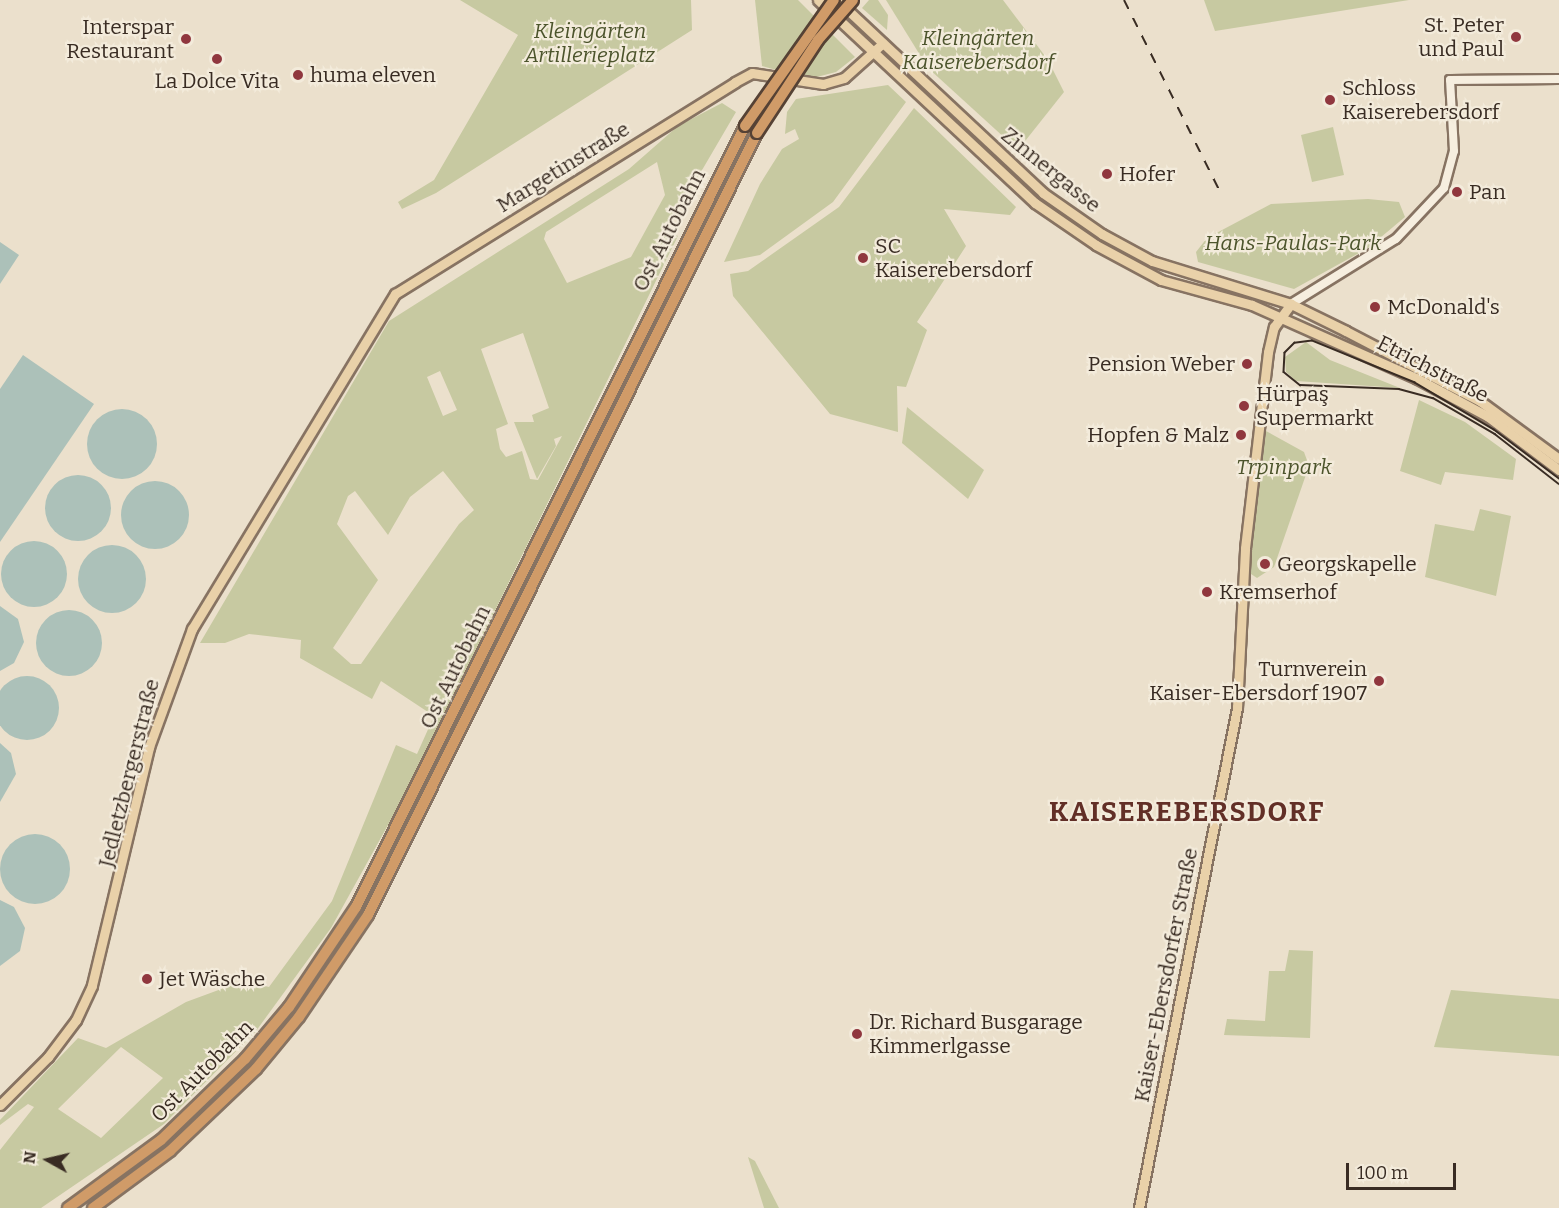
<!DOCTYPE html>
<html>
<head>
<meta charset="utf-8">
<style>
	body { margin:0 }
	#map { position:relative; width:1559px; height:1208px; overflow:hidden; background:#ebe0cc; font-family:Bitter,serif }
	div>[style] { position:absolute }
	.green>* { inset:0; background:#c7c9a1 }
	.water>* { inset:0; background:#acc1b9 }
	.round { border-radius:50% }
	.roads { filter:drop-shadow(2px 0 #877362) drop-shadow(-2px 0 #877362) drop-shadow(0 2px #877362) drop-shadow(0 -2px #877362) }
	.minor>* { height:8px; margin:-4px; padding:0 4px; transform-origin:4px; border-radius:4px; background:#f6eedf }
	.major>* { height:9px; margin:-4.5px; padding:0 4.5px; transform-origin:4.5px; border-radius:4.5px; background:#e9d1a9 }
	.highway>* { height:10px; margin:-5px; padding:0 5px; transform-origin:5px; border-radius:5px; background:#d09b68 }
	.tram>* { height:1.5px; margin:-0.75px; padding:0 0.75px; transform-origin:0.75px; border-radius:0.75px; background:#392c23 }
	.rail>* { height:2px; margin-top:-1px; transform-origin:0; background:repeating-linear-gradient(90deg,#392c23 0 10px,transparent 0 20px) }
	.bridges { filter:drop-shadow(2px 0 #564235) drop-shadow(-2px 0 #564235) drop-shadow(0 2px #564235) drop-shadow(0 -2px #564235) }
	.highway-bridge>* { height:10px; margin:-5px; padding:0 5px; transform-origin:5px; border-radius:5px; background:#d09b68 }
	.dots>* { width:16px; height:16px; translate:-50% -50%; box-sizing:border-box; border:3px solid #f3ebdb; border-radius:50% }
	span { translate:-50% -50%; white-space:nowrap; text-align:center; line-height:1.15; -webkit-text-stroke:4.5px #f3ebdb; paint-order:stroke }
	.poi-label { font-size:21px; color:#392c23 }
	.right { translate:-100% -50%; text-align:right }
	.left { translate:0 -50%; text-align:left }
	.park-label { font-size:21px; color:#4c542c; font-style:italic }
	.street-label { font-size:21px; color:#392c23 }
	.district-label { font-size:27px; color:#622f27; font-weight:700; letter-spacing:1.5px }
	.north { position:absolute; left:18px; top:1130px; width:60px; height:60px; -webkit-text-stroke:4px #f3ebdb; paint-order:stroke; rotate:278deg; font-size:16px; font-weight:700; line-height:24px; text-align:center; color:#392c23 }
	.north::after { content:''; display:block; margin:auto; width:21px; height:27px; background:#392c23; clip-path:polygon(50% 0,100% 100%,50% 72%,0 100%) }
	.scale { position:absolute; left:1346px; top:1163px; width:110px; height:27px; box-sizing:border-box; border:3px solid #392c23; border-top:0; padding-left:8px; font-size:18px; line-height:21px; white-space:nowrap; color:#392c23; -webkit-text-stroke:4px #f3ebdb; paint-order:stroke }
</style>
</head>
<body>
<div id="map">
	<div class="green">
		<i style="clip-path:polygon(460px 0,691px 0,692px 30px,436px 193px,402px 209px,398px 202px,434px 180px,518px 35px)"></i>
		<i style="clip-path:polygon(755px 0,798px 0,855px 57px,836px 72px,809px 79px,762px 66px)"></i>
		<i style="clip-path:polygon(869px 0,878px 0,888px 15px,887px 30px,862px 8px)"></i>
		<i style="clip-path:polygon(886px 0,1003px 0,1048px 60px,1064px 92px,1018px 150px,928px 68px)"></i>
		<i style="clip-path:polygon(1204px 0,1409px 0,1215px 31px)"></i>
		<i style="clip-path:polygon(888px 85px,906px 102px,833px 202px,760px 255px,724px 262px,760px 184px,782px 149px,799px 139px,795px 129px,785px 134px,787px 112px,796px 99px)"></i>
		<i style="clip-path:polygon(evenodd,722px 103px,736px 112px,667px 230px,678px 236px,671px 250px,409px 787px,331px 928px,256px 1031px,164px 1124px,41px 1208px,0 1208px,0 1150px,34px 1107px,28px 1104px,0 1125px,0 1120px,78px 1038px,106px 1048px,186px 1002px,243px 981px,269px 987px,332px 901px,396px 745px,417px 754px,434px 716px,381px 681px,372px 699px,300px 658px,301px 640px,249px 634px,225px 643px,200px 643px,389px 321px,629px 169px,678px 126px,722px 103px,657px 162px,665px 195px,631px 257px,567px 283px,544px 239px,546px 232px,657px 162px,722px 103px,523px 333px,549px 408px,532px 415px,534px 422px,514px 422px,537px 479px,556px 446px,554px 439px,562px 436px,538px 480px,530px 479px,522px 451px,506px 457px,500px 449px,496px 429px,508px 424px,481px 349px,523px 333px,722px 103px,440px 371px,457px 410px,443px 416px,427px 377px,440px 371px,722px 103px,443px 471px,474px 510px,459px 524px,361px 664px,351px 664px,333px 648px,378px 580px,337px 524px,348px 496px,355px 491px,388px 535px,410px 497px,443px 471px,722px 103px,121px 1047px,163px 1078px,101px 1138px,58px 1109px,121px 1047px)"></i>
		<i style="clip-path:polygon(914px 108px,1016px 207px,1010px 215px,944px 209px,966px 246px,917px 322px,927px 330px,906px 387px,897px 386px,898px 432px,830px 414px,733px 296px,730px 274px,748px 271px,839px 207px)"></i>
		<i style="clip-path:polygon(1333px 127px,1344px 175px,1312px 182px,1301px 135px)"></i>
		<i style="clip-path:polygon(1368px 199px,1399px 202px,1405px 217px,1368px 248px,1294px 289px,1198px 262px,1196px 252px,1207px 238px,1271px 204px)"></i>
		<i style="clip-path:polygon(1306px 342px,1330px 360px,1400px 388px,1296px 381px,1286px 372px,1285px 357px)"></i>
		<i style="clip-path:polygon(1419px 400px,1465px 422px,1516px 459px,1513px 480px,1445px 472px,1441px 485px,1400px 471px)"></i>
		<i style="clip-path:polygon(907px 407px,984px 470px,968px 499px,902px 443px)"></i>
		<i style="clip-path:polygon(1266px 431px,1304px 452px,1309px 466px,1274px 567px,1257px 578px,1248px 572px)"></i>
		<i style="clip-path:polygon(1480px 509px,1511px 516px,1496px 596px,1425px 577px,1435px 524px,1474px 531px)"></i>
		<i style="clip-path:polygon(1289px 950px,1313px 951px,1310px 1038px,1224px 1035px,1227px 1019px,1265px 1021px,1269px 971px,1285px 971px)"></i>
		<i style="clip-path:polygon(1451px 990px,1559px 999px,1559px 1056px,1434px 1047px)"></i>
		<i style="clip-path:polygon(748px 1157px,755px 1161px,779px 1208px,764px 1208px)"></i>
	</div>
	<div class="water">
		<i style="clip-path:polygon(0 242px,19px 255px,0 284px)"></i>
		<i style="clip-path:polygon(23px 355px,94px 404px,0 542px,0 389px)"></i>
		<i class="round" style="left:87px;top:409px;width:70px;height:70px"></i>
		<i class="round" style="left:45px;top:475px;width:66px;height:66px"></i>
		<i class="round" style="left:121px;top:481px;width:68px;height:68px"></i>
		<i class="round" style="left:1px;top:541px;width:66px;height:66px"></i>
		<i class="round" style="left:78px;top:545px;width:68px;height:68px"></i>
		<i style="clip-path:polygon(0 606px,18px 619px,24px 642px,14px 663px,0 671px)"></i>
		<i class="round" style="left:36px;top:610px;width:66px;height:66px"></i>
		<i class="round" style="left:-5px;top:676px;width:64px;height:64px"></i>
		<i style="clip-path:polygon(0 743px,11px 753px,16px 774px,0 802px)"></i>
		<i class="round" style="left:0;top:834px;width:70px;height:70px"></i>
		<i style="clip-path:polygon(0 900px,14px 907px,25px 928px,20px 951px,0 966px)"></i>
	</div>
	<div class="roads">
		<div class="minor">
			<i style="left:1291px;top:304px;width:123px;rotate:-31.8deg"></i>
			<i style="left:1396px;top:239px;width:70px;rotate:-46.7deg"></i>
			<i style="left:1444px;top:188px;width:38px;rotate:-75deg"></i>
			<i style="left:1454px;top:151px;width:71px;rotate:-93.2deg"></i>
			<i style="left:1450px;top:80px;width:109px;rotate:-0.5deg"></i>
		</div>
		<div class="major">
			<i style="left:818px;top:0;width:297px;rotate:43.1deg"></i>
			<i style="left:1035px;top:203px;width:74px;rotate:34.5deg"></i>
			<i style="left:1096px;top:245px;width:74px;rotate:28.3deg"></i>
			<i style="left:1161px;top:280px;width:94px;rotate:15.4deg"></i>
			<i style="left:1252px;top:305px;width:180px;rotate:24deg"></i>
			<i style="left:1416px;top:378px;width:81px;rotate:28.2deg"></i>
			<i style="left:1487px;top:416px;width:90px;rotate:36.9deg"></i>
			<i style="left:837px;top:0;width:282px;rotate:43.1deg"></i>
			<i style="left:1043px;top:193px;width:72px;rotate:34.8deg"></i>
			<i style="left:1102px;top:234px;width:57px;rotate:28.4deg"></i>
			<i style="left:1152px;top:261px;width:145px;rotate:17.2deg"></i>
			<i style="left:1291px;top:304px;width:61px;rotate:26.1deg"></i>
			<i style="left:1346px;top:331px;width:151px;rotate:27.6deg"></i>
			<i style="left:1480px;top:401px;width:98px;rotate:36.3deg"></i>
			<i style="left:0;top:1105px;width:68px;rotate:-45deg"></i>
			<i style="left:48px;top:1057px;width:46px;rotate:-52.9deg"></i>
			<i style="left:76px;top:1020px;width:38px;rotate:-65deg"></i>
			<i style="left:92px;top:985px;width:245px;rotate:-76.5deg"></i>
			<i style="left:149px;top:747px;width:126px;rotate:-70deg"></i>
			<i style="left:192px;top:629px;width:392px;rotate:-58.8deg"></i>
			<i style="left:395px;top:294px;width:401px;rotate:-31.9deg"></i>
			<i style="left:735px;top:82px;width:19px;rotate:-28deg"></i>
			<i style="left:752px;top:73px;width:72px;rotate:8.8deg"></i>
			<i style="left:823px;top:84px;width:22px;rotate:-16deg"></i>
			<i style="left:844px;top:78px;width:52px;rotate:-41.9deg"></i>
			<i style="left:1139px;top:1208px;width:510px;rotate:-78.91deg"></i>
			<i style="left:1237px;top:708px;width:160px;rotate:-87.1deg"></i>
			<i style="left:1245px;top:548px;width:197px;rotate:-83.3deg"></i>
			<i style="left:1268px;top:352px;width:26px;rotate:-77deg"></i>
			<i style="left:1274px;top:327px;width:29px;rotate:-54deg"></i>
		</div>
		<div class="highway">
			<i style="left:68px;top:1208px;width:115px;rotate:-36.2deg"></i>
			<i style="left:161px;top:1140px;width:117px;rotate:-44deg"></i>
			<i style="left:245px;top:1059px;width:68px;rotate:-49.8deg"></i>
			<i style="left:289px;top:1007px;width:120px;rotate:-56.2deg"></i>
			<i style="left:356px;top:907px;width:873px;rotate:-63.52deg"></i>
			<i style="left:93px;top:1208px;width:96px;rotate:-36.5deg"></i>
			<i style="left:170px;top:1151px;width:119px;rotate:-43.6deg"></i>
			<i style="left:256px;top:1069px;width:67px;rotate:-50.4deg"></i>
			<i style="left:299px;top:1017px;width:123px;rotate:-55.9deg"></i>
			<i style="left:368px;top:915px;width:873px;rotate:-63.55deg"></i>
		</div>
	</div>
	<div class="tram">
		<i style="left:1559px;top:479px;width:81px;rotate:-143deg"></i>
		<i style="left:1494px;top:430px;width:92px;rotate:-149.3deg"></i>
		<i style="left:1415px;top:383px;width:111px;rotate:-157.8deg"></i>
		<i style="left:1312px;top:341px;width:17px;rotate:173deg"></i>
		<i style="left:1295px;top:343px;width:14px;rotate:135deg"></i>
		<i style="left:1285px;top:353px;width:19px;rotate:93deg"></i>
		<i style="left:1284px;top:372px;width:21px;rotate:39deg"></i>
		<i style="left:1300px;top:385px;width:99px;rotate:2.3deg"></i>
		<i style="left:1399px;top:389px;width:35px;rotate:15deg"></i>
		<i style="left:1433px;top:398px;width:72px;rotate:30.1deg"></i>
		<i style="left:1495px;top:434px;width:81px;rotate:38deg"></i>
	</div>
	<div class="rail">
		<i style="left:1124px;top:0;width:217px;rotate:63.4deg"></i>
	</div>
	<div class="bridges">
		<div class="highway-bridge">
			<i style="left:745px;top:126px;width:154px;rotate:-54.8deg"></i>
			<i style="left:757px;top:133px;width:111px;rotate:-56.7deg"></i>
			<i style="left:818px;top:40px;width:53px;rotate:-48.8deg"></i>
		</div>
	</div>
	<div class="dots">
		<i style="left:1516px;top:37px;background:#90373e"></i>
		<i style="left:186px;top:39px;background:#90373e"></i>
		<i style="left:217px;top:59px;background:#90373e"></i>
		<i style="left:298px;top:75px;background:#90373e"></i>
		<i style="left:1330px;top:100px;background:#90373e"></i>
		<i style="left:1107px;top:174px;background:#90373e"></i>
		<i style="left:1457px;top:192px;background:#90373e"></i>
		<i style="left:863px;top:258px;background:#90373e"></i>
		<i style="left:1375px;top:307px;background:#90373e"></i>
		<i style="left:1247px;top:364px;background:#90373e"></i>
		<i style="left:1244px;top:406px;background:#90373e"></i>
		<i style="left:1241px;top:435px;background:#90373e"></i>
		<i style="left:1265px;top:564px;background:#90373e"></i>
		<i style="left:1207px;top:592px;background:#90373e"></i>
		<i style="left:1379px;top:681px;background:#90373e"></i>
		<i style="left:147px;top:979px;background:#90373e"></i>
		<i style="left:857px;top:1034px;background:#90373e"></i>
	</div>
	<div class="poi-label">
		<span class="right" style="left:1504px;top:37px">St. Peter<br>und Paul</span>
		<span class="right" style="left:174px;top:39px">Interspar<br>Restaurant</span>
		<span class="left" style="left:310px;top:75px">huma eleven</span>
		<span style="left:217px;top:81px">La Dolce Vita</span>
		<span class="left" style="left:1342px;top:100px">Schloss<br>Kaiserebersdorf</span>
		<span class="left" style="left:1119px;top:174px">Hofer</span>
		<span class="left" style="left:1469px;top:192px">Pan</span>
		<span class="left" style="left:875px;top:258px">SC<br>Kaiserebersdorf</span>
		<span class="left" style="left:1387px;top:307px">McDonald's</span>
		<span class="right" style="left:1235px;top:364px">Pension Weber</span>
		<span class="left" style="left:1256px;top:406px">Hürpaş<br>Supermarkt</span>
		<span class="right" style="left:1229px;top:435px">Hopfen &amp; Malz</span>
		<span class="left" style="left:1277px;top:564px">Georgskapelle</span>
		<span class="left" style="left:1219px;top:592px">Kremserhof</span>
		<span class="right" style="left:1367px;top:681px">Turnverein<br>Kaiser-Ebersdorf 1907</span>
		<span class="left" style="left:159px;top:979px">Jet Wäsche</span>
		<span class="left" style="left:869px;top:1034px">Dr. Richard Busgarage<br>Kimmerlgasse</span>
	</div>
	<div class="park-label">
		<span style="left:590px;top:43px">Kleingärten<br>Artillerieplatz</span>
		<span style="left:978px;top:50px">Kleingärten<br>Kaiserebersdorf</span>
		<span style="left:1293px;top:243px">Hans-Paulas-Park</span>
		<span style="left:1284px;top:467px">Trpinpark</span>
	</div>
	<div class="street-label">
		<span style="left:563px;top:167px;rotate:-32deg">Margetinstraße</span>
		<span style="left:1051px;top:170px;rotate:39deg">Zinnergasse</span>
		<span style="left:669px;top:230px;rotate:-63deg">Ost Autobahn</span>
		<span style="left:1433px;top:369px;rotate:27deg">Etrichstraße</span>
		<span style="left:455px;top:667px;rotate:-64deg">Ost Autobahn</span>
		<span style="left:129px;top:773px;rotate:-76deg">Jedletzbergerstraße</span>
		<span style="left:1166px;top:975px;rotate:-79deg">Kaiser-Ebersdorfer Straße</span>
		<span style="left:202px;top:1071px;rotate:-45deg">Ost Autobahn</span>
	</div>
	<div class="district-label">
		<span style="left:1187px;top:813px">KAISEREBERSDORF</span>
	</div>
	<div class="north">N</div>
	<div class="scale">100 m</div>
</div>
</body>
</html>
